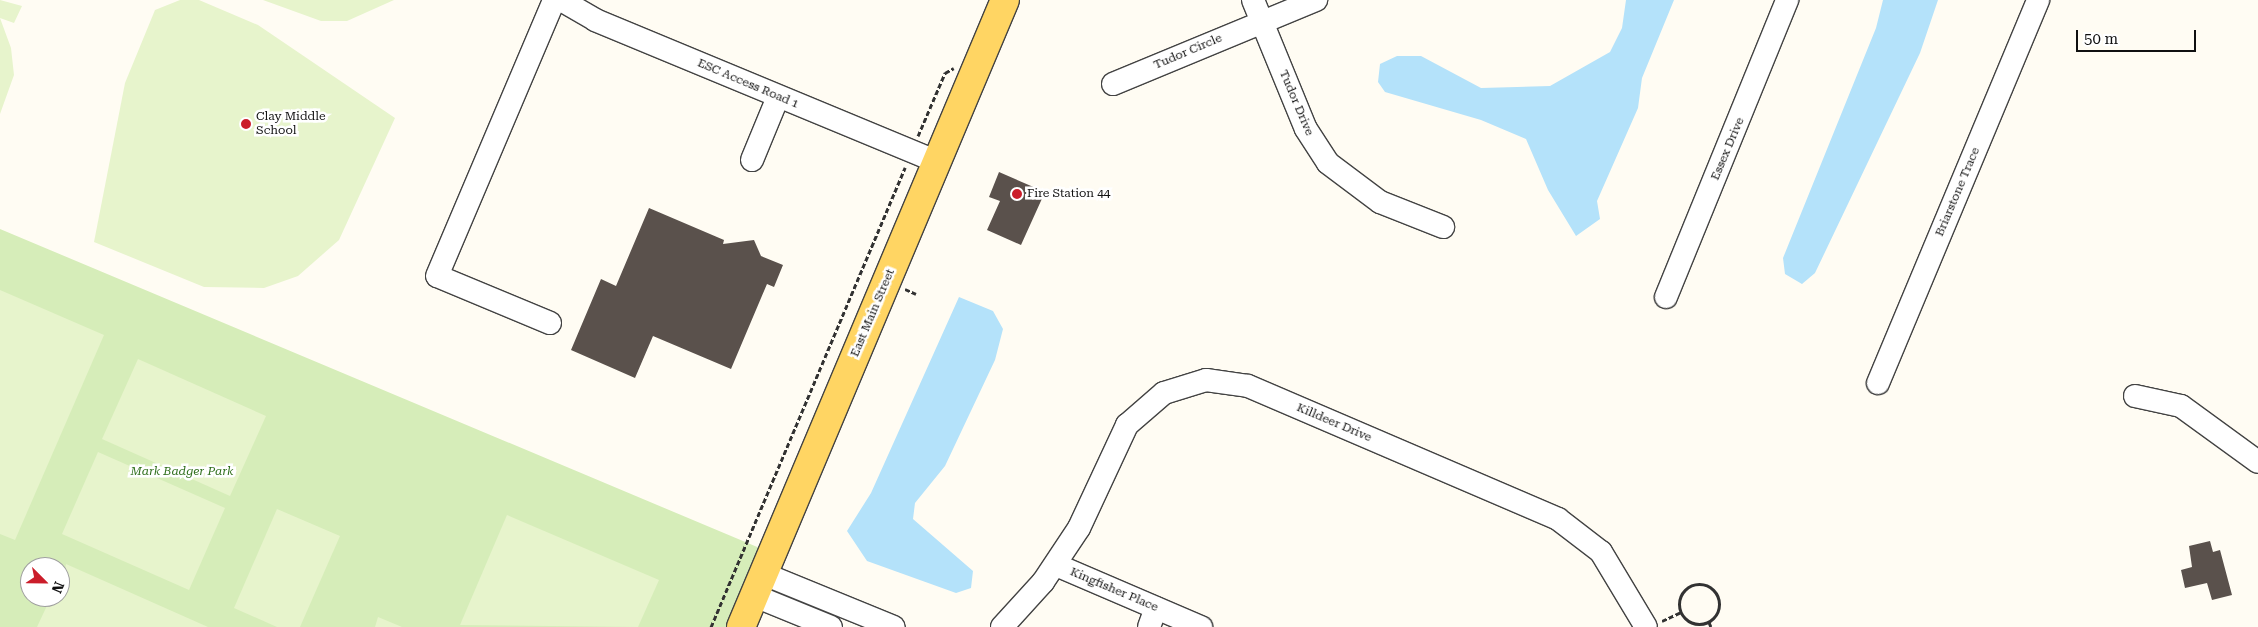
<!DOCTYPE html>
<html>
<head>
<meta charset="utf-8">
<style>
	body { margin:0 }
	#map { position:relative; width:2258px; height:627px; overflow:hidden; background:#fffcf3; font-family:"Roboto Serif",serif }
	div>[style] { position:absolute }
	.green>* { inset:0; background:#d6edb9 }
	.pitch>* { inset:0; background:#e7f4cc }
	.water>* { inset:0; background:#b4e2fa }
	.building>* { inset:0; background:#5a514c }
	.path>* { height:3px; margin-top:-1.5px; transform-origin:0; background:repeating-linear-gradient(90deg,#323232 0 5px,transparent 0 7.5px) }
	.path>.ring { margin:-1.5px; padding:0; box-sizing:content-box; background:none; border:3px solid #323232; border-radius:50% }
	.roads { filter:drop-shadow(1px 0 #434343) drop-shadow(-1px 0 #434343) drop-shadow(0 1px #434343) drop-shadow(0 -1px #434343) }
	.minor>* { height:22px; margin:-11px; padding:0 11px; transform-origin:11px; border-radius:11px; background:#fff }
	.major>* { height:28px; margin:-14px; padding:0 14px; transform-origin:14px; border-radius:14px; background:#ffd563 }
	.dots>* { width:14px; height:14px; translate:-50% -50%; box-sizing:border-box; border:2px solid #fff; border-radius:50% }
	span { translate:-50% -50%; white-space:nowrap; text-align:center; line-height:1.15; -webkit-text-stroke:5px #fff; paint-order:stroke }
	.street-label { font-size:12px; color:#101010 }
	.poi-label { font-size:12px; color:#101010 }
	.left { translate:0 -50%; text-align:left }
	.park-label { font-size:12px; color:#2e6e1b; font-style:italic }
	.north { position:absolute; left:20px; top:557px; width:50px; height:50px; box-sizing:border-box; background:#fff; border:1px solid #9f9f9f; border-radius:50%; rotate:113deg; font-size:14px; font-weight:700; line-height:20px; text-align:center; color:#101010 }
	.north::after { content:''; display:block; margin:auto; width:18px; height:22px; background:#cb1d2a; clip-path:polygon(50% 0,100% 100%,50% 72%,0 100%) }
	.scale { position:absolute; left:2076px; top:30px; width:120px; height:22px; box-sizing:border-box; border:2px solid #101010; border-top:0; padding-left:6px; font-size:15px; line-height:18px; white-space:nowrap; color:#101010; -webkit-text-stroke:4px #fff; paint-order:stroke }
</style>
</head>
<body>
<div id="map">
	<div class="green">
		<i style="clip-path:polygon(evenodd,0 229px,762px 549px,729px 627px,0 627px,0 229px,30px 567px,60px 567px,60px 597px,30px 597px,30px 567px)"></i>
	</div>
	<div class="pitch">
		<i style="clip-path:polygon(0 0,22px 6px,14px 23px,0 18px,11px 48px,14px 75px,0 114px)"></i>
		<i style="clip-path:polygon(180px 0,199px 0,258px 25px,395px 118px,339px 240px,298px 276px,264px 288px,204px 287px,94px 242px,125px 83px,155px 10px)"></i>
		<i style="clip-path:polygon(263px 0,394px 0,347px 21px,321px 21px)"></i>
		<i style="clip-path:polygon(0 290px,104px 335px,15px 540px,0 534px)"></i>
		<i style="clip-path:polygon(138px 359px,266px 416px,230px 496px,102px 439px)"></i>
		<i style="clip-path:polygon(98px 452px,225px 508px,189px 590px,62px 534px)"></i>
		<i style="clip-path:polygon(277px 509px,340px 536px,300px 627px,277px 627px,234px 608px)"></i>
		<i style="clip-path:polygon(507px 515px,659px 580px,638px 627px,460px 625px)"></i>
		<i style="clip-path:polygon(66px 564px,208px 627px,37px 627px,51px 597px,60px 597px)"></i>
		<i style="clip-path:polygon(378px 617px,402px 627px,375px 627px)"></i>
	</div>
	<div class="water">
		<i style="clip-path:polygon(1626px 0,1674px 0,1642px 78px,1638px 108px,1597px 201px,1600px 219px,1576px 236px,1548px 190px,1526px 139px,1481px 120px,1385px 92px,1378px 82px,1380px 64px,1397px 56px,1421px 56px,1481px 88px,1550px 86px,1610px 52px,1622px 28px)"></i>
		<i style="clip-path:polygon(1883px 0,1938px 0,1920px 53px,1815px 273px,1802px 284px,1785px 274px,1783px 258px,1876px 28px)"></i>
		<i style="clip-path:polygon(959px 297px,993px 311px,1003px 329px,995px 360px,945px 466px,915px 503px,913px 519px,973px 571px,971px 588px,956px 593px,867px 561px,847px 531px,871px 493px)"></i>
	</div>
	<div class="building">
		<i style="clip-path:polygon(999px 172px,1045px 192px,1021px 245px,987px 230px,1000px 201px,989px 197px)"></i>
		<i style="clip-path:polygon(649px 208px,724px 240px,723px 244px,754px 240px,761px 256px,783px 265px,774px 287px,767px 284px,731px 369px,653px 336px,635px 378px,571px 350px,601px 279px,616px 286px)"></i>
		<i style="clip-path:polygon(2210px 541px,2213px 552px,2220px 550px,2232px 595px,2212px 600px,2207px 583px,2185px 588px,2181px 570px,2192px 567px,2189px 546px)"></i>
	</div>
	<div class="path">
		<i style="left:918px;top:136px;width:69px;rotate:-66.8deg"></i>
		<i style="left:945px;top:73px;width:10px;rotate:-29deg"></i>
		<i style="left:905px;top:289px;width:12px;rotate:24deg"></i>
		<i class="ring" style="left:1679px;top:584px;width:37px;height:37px"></i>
		<i style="left:1662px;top:621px;width:21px;rotate:-25deg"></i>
		<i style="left:1709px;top:622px;width:5px;rotate:68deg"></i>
		<i style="left:711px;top:627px;width:499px;rotate:-67.1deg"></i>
	</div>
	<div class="roads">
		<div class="minor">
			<i style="left:561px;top:0;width:39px;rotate:30deg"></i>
			<i style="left:595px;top:20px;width:370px;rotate:22.5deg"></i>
			<i style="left:1253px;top:0;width:139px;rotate:67.7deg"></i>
			<i style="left:1306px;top:129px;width:40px;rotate:57.1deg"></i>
			<i style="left:1328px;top:163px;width:65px;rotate:36.9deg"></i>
			<i style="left:1380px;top:202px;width:68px;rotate:21.6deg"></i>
			<i style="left:1113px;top:84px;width:220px;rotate:-22.5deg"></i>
			<i style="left:752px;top:160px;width:68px;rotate:-67.6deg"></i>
			<i style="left:1666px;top:297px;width:321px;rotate:-67.8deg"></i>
			<i style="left:550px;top:323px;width:122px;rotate:-157.4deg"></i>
			<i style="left:437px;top:276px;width:300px;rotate:-67deg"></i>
			<i style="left:1878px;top:383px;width:415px;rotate:-67.3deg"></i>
			<i style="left:2135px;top:396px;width:47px;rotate:12.3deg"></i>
			<i style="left:2181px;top:406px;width:95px;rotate:36deg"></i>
			<i style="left:1056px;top:565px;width:158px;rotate:23.2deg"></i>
			<i style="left:764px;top:574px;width:140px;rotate:22.2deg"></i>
			<i style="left:755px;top:596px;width:82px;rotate:22.2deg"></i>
			<i style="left:1002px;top:627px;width:61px;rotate:-47.7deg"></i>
			<i style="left:1043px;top:582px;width:65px;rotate:-56.3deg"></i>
			<i style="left:1079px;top:528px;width:114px;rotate:-65deg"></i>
			<i style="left:1127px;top:425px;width:49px;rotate:-40.9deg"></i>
			<i style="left:1164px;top:393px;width:44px;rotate:-17.2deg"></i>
			<i style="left:1206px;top:380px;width:42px;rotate:8.1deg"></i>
			<i style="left:1248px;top:386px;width:337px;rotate:23.2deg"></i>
			<i style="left:1558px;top:519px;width:54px;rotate:37.5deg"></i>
			<i style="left:1601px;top:552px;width:87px;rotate:59deg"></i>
			<i style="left:1149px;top:627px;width:20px;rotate:-70deg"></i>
		</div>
		<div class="major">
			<i style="left:741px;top:627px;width:680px;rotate:-67.17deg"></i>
		</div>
	</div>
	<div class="dots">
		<i style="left:246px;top:124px;background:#cb1d2a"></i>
		<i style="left:1017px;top:194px;background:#cb1d2a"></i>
	</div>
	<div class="street-label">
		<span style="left:1188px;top:52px;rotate:-23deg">Tudor Circle</span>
		<span style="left:748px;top:84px;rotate:23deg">ESC Access Road 1</span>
		<span style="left:1296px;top:103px;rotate:67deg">Tudor Drive</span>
		<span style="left:1728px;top:149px;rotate:-67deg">Essex Drive</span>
		<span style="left:1958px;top:192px;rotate:-67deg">Briarstone Trace</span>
		<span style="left:873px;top:313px;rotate:-67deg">East Main Street</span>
		<span style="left:1334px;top:423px;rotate:23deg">Killdeer Drive</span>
		<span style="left:1114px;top:590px;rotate:23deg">Kingfisher Place</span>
	</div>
	<div class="poi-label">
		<span class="left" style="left:256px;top:124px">Clay Middle<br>School</span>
		<span class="left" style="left:1027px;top:194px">Fire Station 44</span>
	</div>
	<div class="park-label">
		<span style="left:182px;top:472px">Mark Badger Park</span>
	</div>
	<div class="north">N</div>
	<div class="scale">50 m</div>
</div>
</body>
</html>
